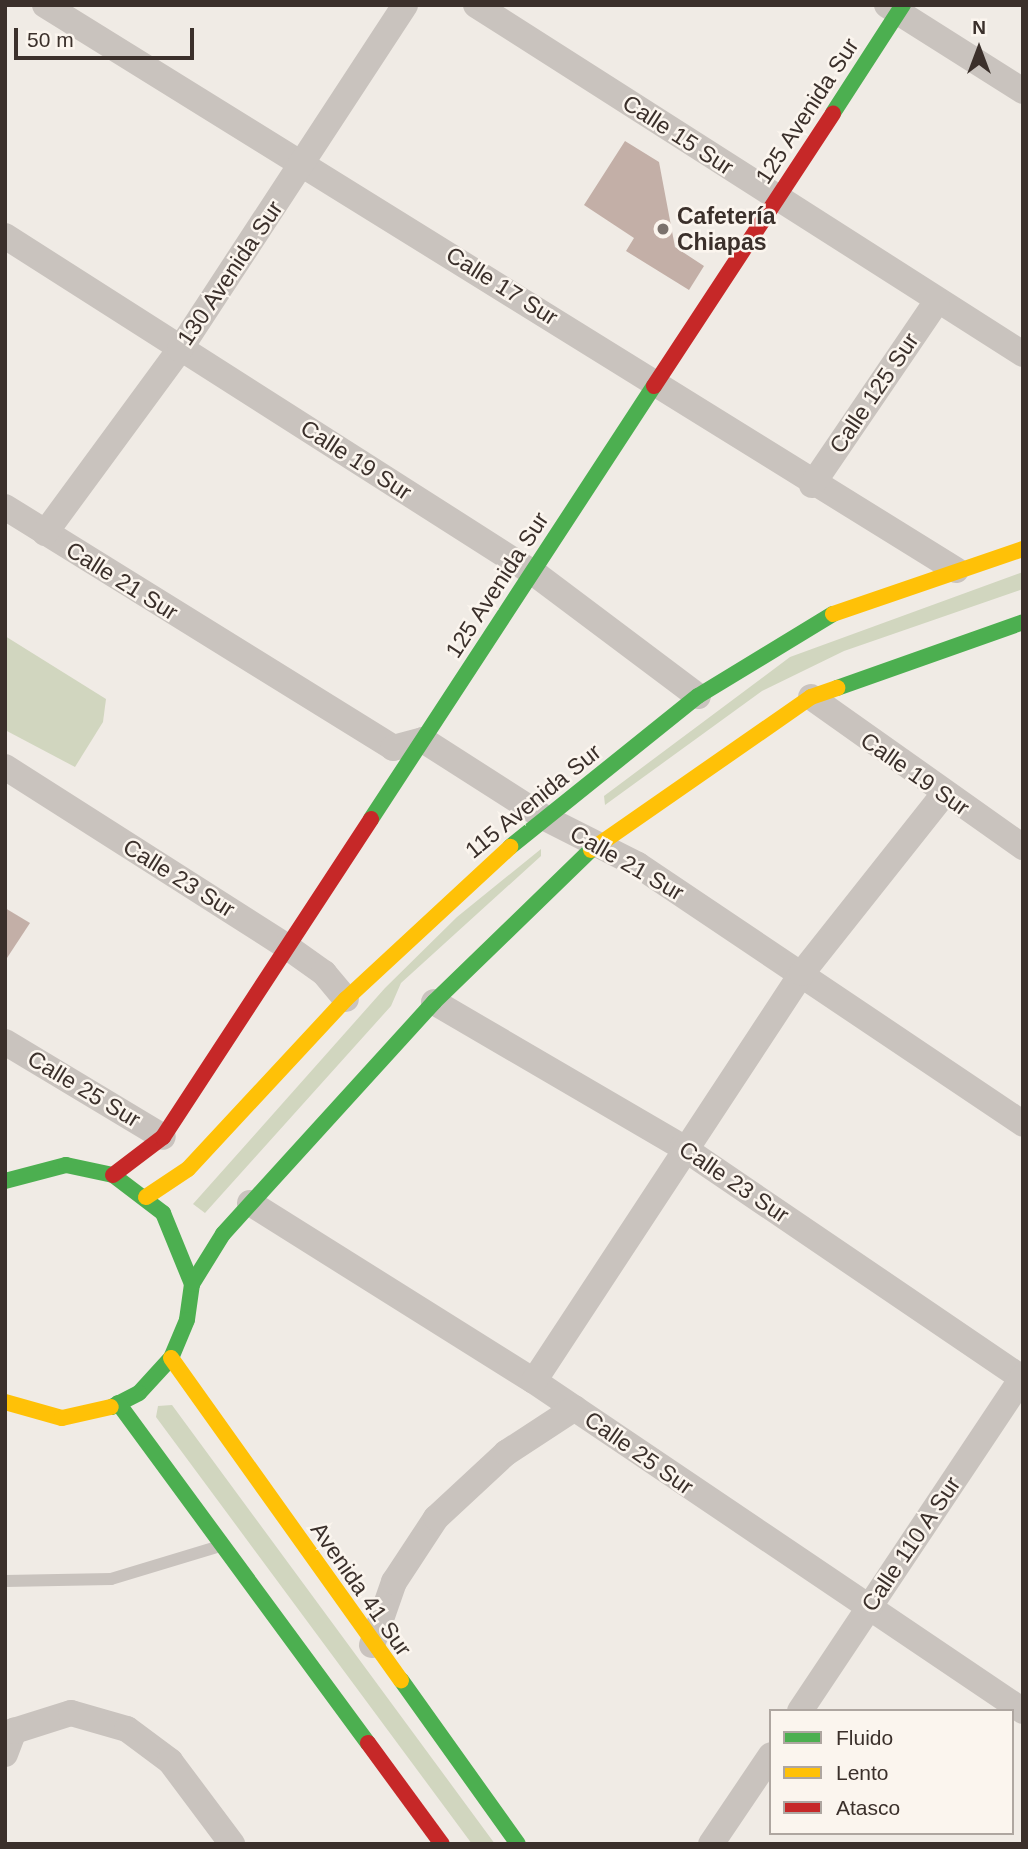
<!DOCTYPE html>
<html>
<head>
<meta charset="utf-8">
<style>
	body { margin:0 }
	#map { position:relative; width:1028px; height:1849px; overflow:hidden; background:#f0ebe5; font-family:Helvetica,sans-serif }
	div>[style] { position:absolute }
	.green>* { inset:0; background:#d1d6bf }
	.building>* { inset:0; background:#c3afa7 }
	.lane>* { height:12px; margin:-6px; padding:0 6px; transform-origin:6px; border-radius:6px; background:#c9c3be }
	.street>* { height:26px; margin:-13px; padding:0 13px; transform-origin:13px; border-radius:13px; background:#c9c3be }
	.fast>* { height:16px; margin:-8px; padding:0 8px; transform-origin:8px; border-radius:8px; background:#4caf50 }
	.slow>* { height:16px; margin:-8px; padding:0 8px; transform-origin:8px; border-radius:8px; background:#ffc107 }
	.jam>* { height:16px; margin:-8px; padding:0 8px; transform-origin:8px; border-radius:8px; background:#c62828 }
	.dots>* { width:19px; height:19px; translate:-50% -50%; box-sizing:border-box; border:4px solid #fbf5ee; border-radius:50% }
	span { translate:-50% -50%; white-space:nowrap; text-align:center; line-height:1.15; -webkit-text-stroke:5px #fbf5ee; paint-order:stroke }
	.street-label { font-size:23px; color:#3b302b }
	.poi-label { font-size:23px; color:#3b302b; font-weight:700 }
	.left { translate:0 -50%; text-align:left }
	.frame { position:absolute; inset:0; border:7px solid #3b302b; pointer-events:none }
	.legend { position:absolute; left:769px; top:1709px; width:245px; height:126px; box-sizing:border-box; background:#fbf5ee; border:2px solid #aea6a0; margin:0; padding:9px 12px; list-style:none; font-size:21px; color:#3b302b }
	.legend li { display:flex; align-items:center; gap:14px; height:35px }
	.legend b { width:35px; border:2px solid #aea6a0 }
	.north { position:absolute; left:944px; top:14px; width:70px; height:70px; -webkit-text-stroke:5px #fbf5ee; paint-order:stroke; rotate:0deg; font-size:19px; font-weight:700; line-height:28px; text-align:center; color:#3b302b }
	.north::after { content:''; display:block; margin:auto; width:24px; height:32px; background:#3b302b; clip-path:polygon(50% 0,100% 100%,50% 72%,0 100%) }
	.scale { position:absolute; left:14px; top:28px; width:180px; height:32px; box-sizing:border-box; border:4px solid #3b302b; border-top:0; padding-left:9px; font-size:21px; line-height:24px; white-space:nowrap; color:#3b302b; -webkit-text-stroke:5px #fbf5ee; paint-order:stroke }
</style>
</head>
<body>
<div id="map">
	<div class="green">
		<i style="clip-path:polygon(1023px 572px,1023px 589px,844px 651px,762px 691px,605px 805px,604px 796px,790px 657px)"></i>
		<i style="clip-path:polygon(5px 636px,106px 699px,103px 722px,75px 767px,5px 730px)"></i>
		<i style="clip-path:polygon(541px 849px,541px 856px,401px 983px,391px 1006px,205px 1213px,193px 1204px,385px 988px,457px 917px)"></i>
		<i style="clip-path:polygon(172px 1405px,364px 1666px,495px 1844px,472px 1844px,156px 1417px,158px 1406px)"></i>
	</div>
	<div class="building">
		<i style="clip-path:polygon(625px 141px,659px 162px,675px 247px,704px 266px,689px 290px,626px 251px,634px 238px,584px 205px)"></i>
		<i style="clip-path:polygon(5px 908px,30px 923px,5px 961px)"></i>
	</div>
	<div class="lane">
		<i style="left:5px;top:1581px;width:106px;rotate:-1.1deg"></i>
		<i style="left:111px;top:1579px;width:114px;rotate:-16.8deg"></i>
	</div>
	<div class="street">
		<i style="left:45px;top:5px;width:1072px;rotate:31.81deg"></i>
		<i style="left:476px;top:5px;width:649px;rotate:32.54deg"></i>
		<i style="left:887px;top:5px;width:161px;rotate:32.3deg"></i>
		<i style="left:5px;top:236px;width:632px;rotate:32.53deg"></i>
		<i style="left:538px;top:576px;width:200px;rotate:36.9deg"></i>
		<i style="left:812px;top:485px;width:222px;rotate:-55.8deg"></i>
		<i style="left:5px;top:507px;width:457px;rotate:31.8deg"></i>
		<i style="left:393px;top:748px;width:31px;rotate:-15deg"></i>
		<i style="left:423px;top:740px;width:145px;rotate:32.6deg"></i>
		<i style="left:545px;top:818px;width:104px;rotate:26.8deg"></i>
		<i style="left:638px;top:865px;width:464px;rotate:33.9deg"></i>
		<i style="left:45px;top:533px;width:228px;rotate:-53.7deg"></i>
		<i style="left:180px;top:349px;width:411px;rotate:-56.8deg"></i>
		<i style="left:811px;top:697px;width:260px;rotate:35.3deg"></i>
		<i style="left:5px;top:767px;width:333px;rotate:32.5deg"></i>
		<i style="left:286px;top:946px;width:47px;rotate:35.4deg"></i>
		<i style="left:324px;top:973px;width:34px;rotate:50deg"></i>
		<i style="left:434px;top:1002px;width:287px;rotate:30.3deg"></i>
		<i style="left:682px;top:1147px;width:412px;rotate:34.2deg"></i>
		<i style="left:5px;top:1042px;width:184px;rotate:31deg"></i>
		<i style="left:250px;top:1203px;width:335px;rotate:32.1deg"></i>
		<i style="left:534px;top:1381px;width:590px;rotate:34.01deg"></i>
		<i style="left:534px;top:1381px;width:488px;rotate:-56.7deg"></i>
		<i style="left:802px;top:973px;width:227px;rotate:-51.6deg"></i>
		<i style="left:372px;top:1645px;width:67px;rotate:-70.8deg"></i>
		<i style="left:394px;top:1582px;width:77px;rotate:-56.7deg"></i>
		<i style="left:436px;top:1518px;width:96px;rotate:-42.9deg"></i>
		<i style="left:506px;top:1453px;width:82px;rotate:-33.1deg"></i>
		<i style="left:800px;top:1711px;width:402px;rotate:-56.3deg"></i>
		<i style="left:5px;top:1754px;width:25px;rotate:-69deg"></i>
		<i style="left:14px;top:1731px;width:60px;rotate:-17.5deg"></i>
		<i style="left:71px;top:1713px;width:58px;rotate:15.9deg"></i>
		<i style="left:127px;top:1729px;width:54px;rotate:36.7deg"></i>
		<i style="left:170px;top:1761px;width:104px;rotate:53.2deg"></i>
		<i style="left:711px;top:1844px;width:107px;rotate:-56deg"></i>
	</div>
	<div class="fast">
		<i style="left:833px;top:113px;width:129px;rotate:-57.1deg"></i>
		<i style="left:837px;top:688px;width:197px;rotate:-19.5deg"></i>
		<i style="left:371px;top:819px;width:517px;rotate:-56.83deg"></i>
		<i style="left:510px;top:847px;width:241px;rotate:-38.8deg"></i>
		<i style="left:698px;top:696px;width:158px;rotate:-31.3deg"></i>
		<i style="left:5px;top:1181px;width:63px;rotate:-14.7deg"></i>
		<i style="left:66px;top:1165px;width:48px;rotate:12deg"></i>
		<i style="left:113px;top:1175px;width:63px;rotate:37.2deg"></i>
		<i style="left:163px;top:1213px;width:77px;rotate:67.8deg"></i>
		<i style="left:192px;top:1284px;width:36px;rotate:98deg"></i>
		<i style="left:187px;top:1320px;width:41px;rotate:112.8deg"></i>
		<i style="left:171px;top:1358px;width:47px;rotate:132.4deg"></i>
		<i style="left:139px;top:1393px;width:31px;rotate:153deg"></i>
		<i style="left:192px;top:1284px;width:59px;rotate:-58.2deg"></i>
		<i style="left:223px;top:1234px;width:314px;rotate:-47.7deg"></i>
		<i style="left:434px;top:1002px;width:219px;rotate:-44.1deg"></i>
		<i style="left:118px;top:1403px;width:422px;rotate:53.7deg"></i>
		<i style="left:401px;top:1680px;width:201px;rotate:54.5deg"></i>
	</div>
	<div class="slow">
		<i style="left:833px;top:614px;width:201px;rotate:-18.9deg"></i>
		<i style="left:591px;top:850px;width:268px;rotate:-34.8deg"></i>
		<i style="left:811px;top:697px;width:28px;rotate:-19deg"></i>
		<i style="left:146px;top:1197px;width:50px;rotate:-33.7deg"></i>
		<i style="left:188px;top:1169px;width:232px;rotate:-47.1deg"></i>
		<i style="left:346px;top:999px;width:224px;rotate:-42.8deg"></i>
		<i style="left:171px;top:1358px;width:396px;rotate:54.5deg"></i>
		<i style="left:5px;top:1402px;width:59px;rotate:15.7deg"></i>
		<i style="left:62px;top:1418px;width:50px;rotate:-12.7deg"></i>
	</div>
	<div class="jam">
		<i style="left:654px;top:386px;width:326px;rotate:-56.7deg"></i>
		<i style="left:113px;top:1175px;width:63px;rotate:-37.2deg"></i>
		<i style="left:163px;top:1137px;width:380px;rotate:-56.8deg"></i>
		<i style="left:368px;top:1743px;width:125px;rotate:53.8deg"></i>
	</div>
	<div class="dots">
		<i style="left:663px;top:229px;background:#7a716c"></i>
	</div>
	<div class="street-label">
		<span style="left:807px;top:111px;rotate:-57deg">125 Avenida Sur</span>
		<span style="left:678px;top:135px;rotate:33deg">Calle 15 Sur</span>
		<span style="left:230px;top:273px;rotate:-56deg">130 Avenida Sur</span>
		<span style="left:502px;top:286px;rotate:32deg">Calle 17 Sur</span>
		<span style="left:874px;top:393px;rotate:-56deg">Calle 125 Sur</span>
		<span style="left:356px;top:460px;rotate:33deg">Calle 19 Sur</span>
		<span style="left:122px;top:581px;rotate:32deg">Calle 21 Sur</span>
		<span style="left:497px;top:585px;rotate:-57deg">125 Avenida Sur</span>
		<span style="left:915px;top:774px;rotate:35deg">Calle 19 Sur</span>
		<span style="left:533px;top:801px;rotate:-39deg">115 Avenida Sur</span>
		<span style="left:627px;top:863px;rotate:30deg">Calle 21 Sur</span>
		<span style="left:179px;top:878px;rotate:32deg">Calle 23 Sur</span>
		<span style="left:84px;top:1089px;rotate:31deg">Calle 25 Sur</span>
		<span style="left:734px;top:1182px;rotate:34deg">Calle 23 Sur</span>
		<span style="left:639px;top:1453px;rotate:35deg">Calle 25 Sur</span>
		<span style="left:911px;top:1544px;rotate:-56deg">Calle 110 A Sur</span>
		<span style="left:361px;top:1589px;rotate:55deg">Avenida 41 Sur</span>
	</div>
	<div class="poi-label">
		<span class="left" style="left:677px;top:229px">Cafetería<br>Chiapas</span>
	</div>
	<div class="frame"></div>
	<ul class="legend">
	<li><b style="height:9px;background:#4caf50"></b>Fluido</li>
	<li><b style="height:9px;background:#ffc107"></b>Lento</li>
	<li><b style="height:9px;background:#c62828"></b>Atasco</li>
	</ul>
	<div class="north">N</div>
	<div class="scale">50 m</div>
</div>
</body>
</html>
